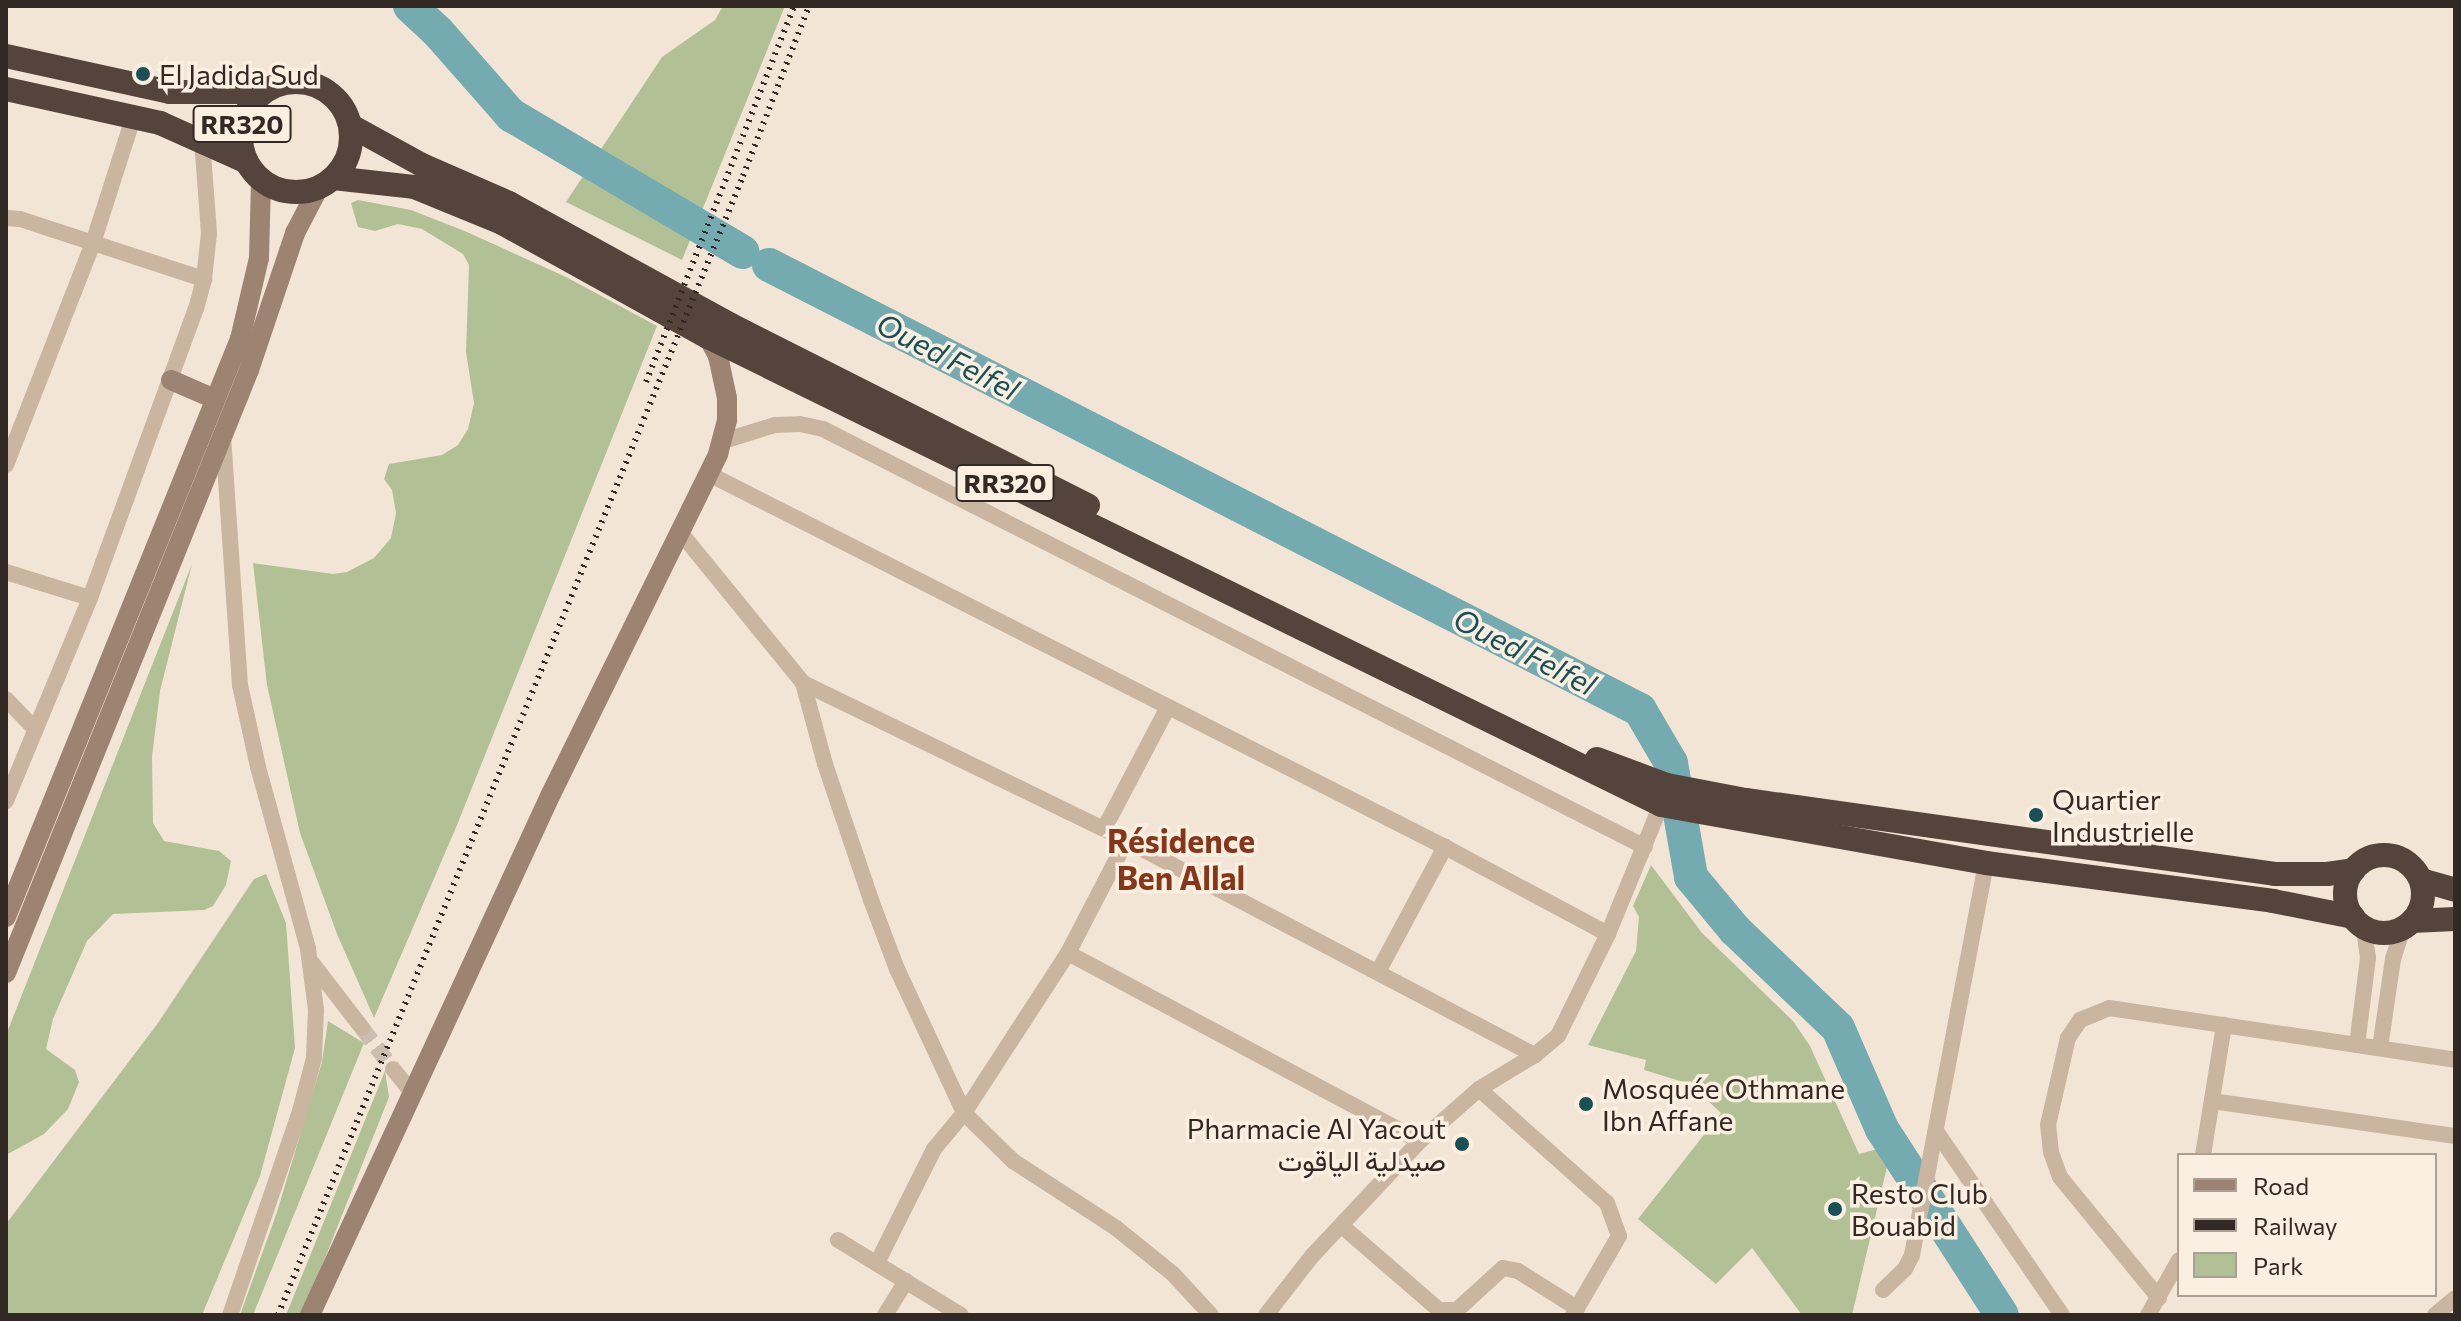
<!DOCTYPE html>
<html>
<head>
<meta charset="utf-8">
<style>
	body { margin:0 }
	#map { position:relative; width:2461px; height:1321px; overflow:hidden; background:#f2e5d5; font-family:Commissioner,Vazirmatn,sans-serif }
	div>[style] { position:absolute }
	.green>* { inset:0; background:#b1c195 }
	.river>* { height:34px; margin:-17px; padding:0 17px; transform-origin:17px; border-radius:17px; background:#73abb0 }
	.street-tunnel>* { height:16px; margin-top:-8px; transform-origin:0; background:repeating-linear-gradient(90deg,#ccbfb2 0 16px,transparent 0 24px) }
	.street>* { height:16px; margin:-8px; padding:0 8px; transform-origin:8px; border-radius:8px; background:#cab5a1 }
	.secondary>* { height:20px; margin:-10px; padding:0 10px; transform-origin:10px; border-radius:10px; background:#9d8372 }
	.highway>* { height:24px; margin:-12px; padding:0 12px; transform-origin:12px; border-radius:12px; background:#55443b }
	.highway>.ring { margin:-12px; padding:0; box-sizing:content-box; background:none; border:24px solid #55443b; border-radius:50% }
	.rail>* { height:6px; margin-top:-3px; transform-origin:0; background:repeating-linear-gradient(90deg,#332924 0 2px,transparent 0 8px) }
	.dots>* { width:22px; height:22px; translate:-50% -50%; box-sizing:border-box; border:4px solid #faefe1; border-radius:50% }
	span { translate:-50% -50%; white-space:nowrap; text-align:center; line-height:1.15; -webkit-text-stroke:7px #faefe1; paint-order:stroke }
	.shield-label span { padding:2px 6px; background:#faefe1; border:2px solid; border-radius:6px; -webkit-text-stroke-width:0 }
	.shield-label { font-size:26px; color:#332924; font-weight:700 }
	.poi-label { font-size:28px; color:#332924 }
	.left { translate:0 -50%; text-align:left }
	.right { translate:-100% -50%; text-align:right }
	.water-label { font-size:30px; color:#185056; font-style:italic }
	.quarter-label { font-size:32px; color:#86371a; font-weight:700 }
	.frame { position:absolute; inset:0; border:8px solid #332924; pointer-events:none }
	.legend { position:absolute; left:2177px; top:1153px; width:260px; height:144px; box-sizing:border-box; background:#faefe1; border:2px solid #aaa095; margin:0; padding:10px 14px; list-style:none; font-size:24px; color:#332924 }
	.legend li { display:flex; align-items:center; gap:16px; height:40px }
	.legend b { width:40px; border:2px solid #aaa095 }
</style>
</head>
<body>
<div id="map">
	<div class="green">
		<i style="clip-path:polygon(723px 6px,785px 6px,682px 260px,566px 202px,662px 57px,715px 20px)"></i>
		<i style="clip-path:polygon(358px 200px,411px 210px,467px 232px,566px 277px,657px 326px,457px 825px,374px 1018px,337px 934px,300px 833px,267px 685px,253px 563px,333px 574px,347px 572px,374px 558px,391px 538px,396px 513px,392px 490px,384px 479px,389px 464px,442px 455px,458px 445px,468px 429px,474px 403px,466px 352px,469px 265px,463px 254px,422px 229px,398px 224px,375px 231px,358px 227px,351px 203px)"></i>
		<i style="clip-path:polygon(192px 564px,160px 691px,152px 757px,153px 823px,164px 841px,219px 851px,231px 861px,226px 885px,213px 906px,204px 910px,113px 914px,87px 941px,53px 1019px,46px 1049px,75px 1070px,79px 1082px,68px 1109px,44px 1134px,6px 1155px,6px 1035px)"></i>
		<i style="clip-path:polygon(1651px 865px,1702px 933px,1793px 1021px,1810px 1046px,1859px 1154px,1881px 1148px,1891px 1150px,1852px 1315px,1802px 1315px,1752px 1248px,1716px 1284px,1638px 1219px,1721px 1113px,1690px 1084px,1644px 1070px,1646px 1060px,1588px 1045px,1636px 951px,1639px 917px,1633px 906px)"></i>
		<i style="clip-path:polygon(266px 874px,286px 923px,295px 1048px,260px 1176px,202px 1315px,6px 1315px,6px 1224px,158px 1023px,254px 879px)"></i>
		<i style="clip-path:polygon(328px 1021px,364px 1043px,253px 1315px,240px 1315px,277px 1212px,322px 1062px)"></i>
		<i style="clip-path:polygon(385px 1071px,389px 1097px,308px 1301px,302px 1315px,286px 1315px)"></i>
	</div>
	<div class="river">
		<i style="left:410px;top:6px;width:38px;rotate:43deg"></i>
		<i style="left:438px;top:32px;width:111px;rotate:48.7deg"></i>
		<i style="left:511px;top:115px;width:269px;rotate:30.6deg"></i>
		<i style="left:769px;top:265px;width:978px;rotate:27.06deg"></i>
		<i style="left:1640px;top:710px;width:61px;rotate:59.7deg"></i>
		<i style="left:1671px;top:763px;width:116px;rotate:80deg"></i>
		<i style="left:1691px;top:877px;width:69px;rotate:50.3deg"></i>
		<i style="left:1735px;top:930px;width:142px;rotate:43.6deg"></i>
		<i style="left:1838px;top:1028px;width:110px;rotate:66.5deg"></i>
		<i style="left:1882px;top:1129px;width:221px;rotate:57.2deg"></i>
	</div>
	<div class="street-tunnel">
		<i style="left:362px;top:1028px;width:51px;rotate:52.9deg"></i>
	</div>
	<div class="street">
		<i style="left:6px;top:218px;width:14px;rotate:4deg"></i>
		<i style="left:20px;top:219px;width:194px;rotate:18.1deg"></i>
		<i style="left:223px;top:436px;width:250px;rotate:86.1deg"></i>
		<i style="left:240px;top:685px;width:84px;rotate:77.6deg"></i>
		<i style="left:258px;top:767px;width:189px;rotate:74.6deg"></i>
		<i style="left:308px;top:949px;width:62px;rotate:82.5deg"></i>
		<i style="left:316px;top:1010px;width:48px;rotate:92.4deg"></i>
		<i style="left:314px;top:1058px;width:55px;rotate:104.8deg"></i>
		<i style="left:300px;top:1111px;width:216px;rotate:108.9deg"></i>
		<i style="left:723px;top:441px;width:54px;rotate:-17.1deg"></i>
		<i style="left:775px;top:425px;width:25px;rotate:-2deg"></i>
		<i style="left:800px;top:424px;width:24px;rotate:12deg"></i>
		<i style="left:823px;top:429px;width:922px;rotate:26.95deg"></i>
		<i style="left:6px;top:465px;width:238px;rotate:-68.6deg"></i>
		<i style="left:93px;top:243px;width:134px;rotate:-72.2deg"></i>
		<i style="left:709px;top:474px;width:825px;rotate:26.88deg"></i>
		<i style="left:1445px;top:847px;width:185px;rotate:28.1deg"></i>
		<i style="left:680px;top:532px;width:195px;rotate:50.8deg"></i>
		<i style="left:803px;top:683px;width:84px;rotate:74.8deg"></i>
		<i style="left:825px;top:764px;width:144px;rotate:71.3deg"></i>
		<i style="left:871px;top:900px;width:74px;rotate:69.4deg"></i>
		<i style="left:897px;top:969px;width:159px;rotate:65deg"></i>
		<i style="left:964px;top:1113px;width:69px;rotate:44.4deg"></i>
		<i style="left:1013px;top:1161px;width:123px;rotate:33deg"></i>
		<i style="left:1116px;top:1228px;width:73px;rotate:38.9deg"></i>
		<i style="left:1173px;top:1274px;width:56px;rotate:47.2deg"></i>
		<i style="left:6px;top:572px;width:88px;rotate:17.2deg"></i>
		<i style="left:803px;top:683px;width:335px;rotate:25.9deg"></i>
		<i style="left:1104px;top:829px;width:487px;rotate:27.7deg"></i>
		<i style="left:6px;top:699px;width:42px;rotate:46deg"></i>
		<i style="left:6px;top:801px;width:220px;rotate:-67.5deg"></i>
		<i style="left:90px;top:598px;width:308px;rotate:-69.9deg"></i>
		<i style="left:196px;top:309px;width:31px;rotate:-75deg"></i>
		<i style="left:204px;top:279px;width:46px;rotate:-83.8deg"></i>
		<i style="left:209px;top:233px;width:94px;rotate:-94.3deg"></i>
		<i style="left:1104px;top:829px;width:136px;rotate:-62.3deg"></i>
		<i style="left:1068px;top:953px;width:399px;rotate:28.1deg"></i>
		<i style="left:312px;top:963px;width:82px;rotate:52.4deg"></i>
		<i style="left:1379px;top:970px;width:140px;rotate:-61.8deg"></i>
		<i style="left:2357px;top:1045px;width:88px;rotate:-82.8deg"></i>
		<i style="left:2368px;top:958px;width:30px;rotate:-98deg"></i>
		<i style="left:2380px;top:1048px;width:90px;rotate:-81.7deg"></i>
		<i style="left:2393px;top:959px;width:33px;rotate:-72deg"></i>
		<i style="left:393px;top:1069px;width:28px;rotate:51deg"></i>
		<i style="left:1479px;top:1089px;width:171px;rotate:41.7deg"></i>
		<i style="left:1607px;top:1203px;width:35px;rotate:70deg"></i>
		<i style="left:1619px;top:1236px;width:91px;rotate:120.2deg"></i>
		<i style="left:2212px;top:1101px;width:246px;rotate:8.2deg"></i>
		<i style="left:1936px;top:1131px;width:223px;rotate:55.6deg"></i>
		<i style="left:2203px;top:1155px;width:132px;rotate:-80.8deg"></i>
		<i style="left:1342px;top:1226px;width:128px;rotate:40.9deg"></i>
		<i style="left:1439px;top:1310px;width:18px"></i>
		<i style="left:1457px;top:1310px;width:62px;rotate:-42.4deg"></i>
		<i style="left:1503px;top:1268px;width:15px;rotate:11deg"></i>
		<i style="left:1518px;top:1271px;width:70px;rotate:32.1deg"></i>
		<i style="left:838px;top:1240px;width:144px;rotate:31.4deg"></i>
		<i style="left:877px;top:1263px;width:127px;rotate:-63.4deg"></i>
		<i style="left:934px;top:1149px;width:47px;rotate:-50.2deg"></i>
		<i style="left:964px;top:1113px;width:191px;rotate:-57deg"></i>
		<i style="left:1068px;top:953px;width:126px;rotate:-62.6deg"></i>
		<i style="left:1883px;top:1290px;width:30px;rotate:-44deg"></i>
		<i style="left:1905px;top:1269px;width:16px;rotate:-63deg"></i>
		<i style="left:1912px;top:1255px;width:399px;rotate:-79.3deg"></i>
		<i style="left:2159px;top:1298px;width:156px;rotate:-129.3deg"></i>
		<i style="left:2060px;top:1177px;width:27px;rotate:-110deg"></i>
		<i style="left:2051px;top:1152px;width:27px;rotate:-96deg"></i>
		<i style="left:2048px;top:1125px;width:89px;rotate:-77.1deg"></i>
		<i style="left:2068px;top:1038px;width:22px;rotate:-56deg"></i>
		<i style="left:2080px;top:1020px;width:31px;rotate:-22deg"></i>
		<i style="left:2109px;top:1008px;width:350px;rotate:8.5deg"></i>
		<i style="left:885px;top:1315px;width:40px;rotate:-58deg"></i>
		<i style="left:1266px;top:1315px;width:75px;rotate:-52.1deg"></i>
		<i style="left:1312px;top:1256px;width:158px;rotate:-46.8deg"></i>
		<i style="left:1420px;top:1141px;width:79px;rotate:-41.4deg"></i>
		<i style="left:1479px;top:1089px;width:66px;rotate:-31.3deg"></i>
		<i style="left:1535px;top:1055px;width:30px;rotate:-40deg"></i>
		<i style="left:1558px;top:1036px;width:114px;rotate:-63.9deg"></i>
		<i style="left:1608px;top:934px;width:139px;rotate:-67.7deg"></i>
		<i style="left:2148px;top:1315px;width:63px;rotate:-60.6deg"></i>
		<i style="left:2435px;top:1315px;width:26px;rotate:-40deg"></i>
	</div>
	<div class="secondary">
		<i style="left:171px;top:380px;width:48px;rotate:23.4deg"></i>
		<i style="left:6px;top:917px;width:624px;rotate:-67.96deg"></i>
		<i style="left:240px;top:339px;width:83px;rotate:-76.8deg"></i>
		<i style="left:259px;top:258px;width:79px;rotate:-88.5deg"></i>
		<i style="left:6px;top:973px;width:650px;rotate:-68.05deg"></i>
		<i style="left:249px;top:370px;width:145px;rotate:-71.4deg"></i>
		<i style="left:295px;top:233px;width:52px;rotate:-62.4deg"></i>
		<i style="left:310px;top:1315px;width:574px;rotate:-65.18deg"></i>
		<i style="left:551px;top:794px;width:379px;rotate:-63.8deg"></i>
		<i style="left:718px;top:454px;width:35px;rotate:-75deg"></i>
		<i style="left:727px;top:420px;width:22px;rotate:-90deg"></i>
		<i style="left:727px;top:398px;width:43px;rotate:-102.1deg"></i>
		<i style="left:718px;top:356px;width:21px;rotate:-118deg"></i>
	</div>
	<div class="highway">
		<i style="left:6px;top:56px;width:168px;rotate:12.4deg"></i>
		<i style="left:170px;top:92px;width:93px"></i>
		<i class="ring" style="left:241px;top:82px;width:86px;height:86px"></i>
		<i style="left:6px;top:89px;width:158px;rotate:12.4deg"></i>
		<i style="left:160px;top:123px;width:95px;rotate:24.1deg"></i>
		<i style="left:351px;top:126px;width:81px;rotate:28.8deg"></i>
		<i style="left:422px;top:165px;width:95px;rotate:23.6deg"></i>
		<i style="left:509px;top:203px;width:253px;rotate:28.8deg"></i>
		<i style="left:731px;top:325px;width:400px;rotate:26.8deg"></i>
		<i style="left:333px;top:178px;width:81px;rotate:6.3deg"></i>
		<i style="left:414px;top:187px;width:95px;rotate:22.2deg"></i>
		<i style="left:502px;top:223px;width:235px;rotate:29deg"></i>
		<i style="left:708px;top:337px;width:1062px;rotate:26.15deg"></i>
		<i style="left:1661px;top:805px;width:330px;rotate:10.1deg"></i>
		<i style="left:1986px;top:863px;width:290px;rotate:7.5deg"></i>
		<i style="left:2273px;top:901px;width:82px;rotate:11.3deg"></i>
		<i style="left:1597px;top:759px;width:75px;rotate:20.4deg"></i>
		<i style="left:1667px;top:785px;width:80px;rotate:10.8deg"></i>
		<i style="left:1746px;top:800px;width:534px;rotate:7.96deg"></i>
		<i style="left:2275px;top:874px;width:52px"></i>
		<i style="left:2327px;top:874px;width:27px;rotate:-8deg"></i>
		<i class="ring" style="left:2345px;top:855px;width:54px;height:54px"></i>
		<i style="left:2421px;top:880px;width:35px;rotate:16deg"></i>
		<i style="left:2412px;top:921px;width:43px;rotate:-2.7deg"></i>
	</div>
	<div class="rail">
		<i style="left:646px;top:382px;width:404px;rotate:-68.5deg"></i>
		<i style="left:278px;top:1315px;width:1230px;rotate:-67.79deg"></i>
		<i style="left:743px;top:176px;width:182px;rotate:-68.8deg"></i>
	</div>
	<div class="dots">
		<i style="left:143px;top:74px;background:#185056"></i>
		<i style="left:2036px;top:815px;background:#185056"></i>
		<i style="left:1586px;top:1104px;background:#185056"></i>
		<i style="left:1462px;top:1144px;background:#185056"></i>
		<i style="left:1835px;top:1209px;background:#185056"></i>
	</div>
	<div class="shield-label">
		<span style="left:242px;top:124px">RR320</span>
		<span style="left:1005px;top:483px">RR320</span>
	</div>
	<div class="poi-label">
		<span class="left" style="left:159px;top:74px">El Jadida Sud</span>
		<span class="left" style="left:2052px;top:815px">Quartier<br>Industrielle</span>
		<span class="left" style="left:1602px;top:1104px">Mosquée Othmane<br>Ibn Affane</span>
		<span class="right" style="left:1446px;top:1144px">Pharmacie Al Yacout<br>صيدلية الياقوت</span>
		<span class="left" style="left:1851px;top:1209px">Resto Club<br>Bouabid</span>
	</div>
	<div class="water-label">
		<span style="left:948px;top:356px;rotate:27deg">Oued Felfel</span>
		<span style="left:1525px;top:651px;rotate:27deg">Oued Felfel</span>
	</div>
	<div class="quarter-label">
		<span style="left:1181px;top:859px">Résidence<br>Ben Allal</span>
	</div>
	<div class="frame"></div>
	<ul class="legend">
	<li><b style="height:10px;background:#9d8372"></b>Road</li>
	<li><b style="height:10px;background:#332924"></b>Railway</li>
	<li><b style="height:22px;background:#b1c195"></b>Park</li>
	</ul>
</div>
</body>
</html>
